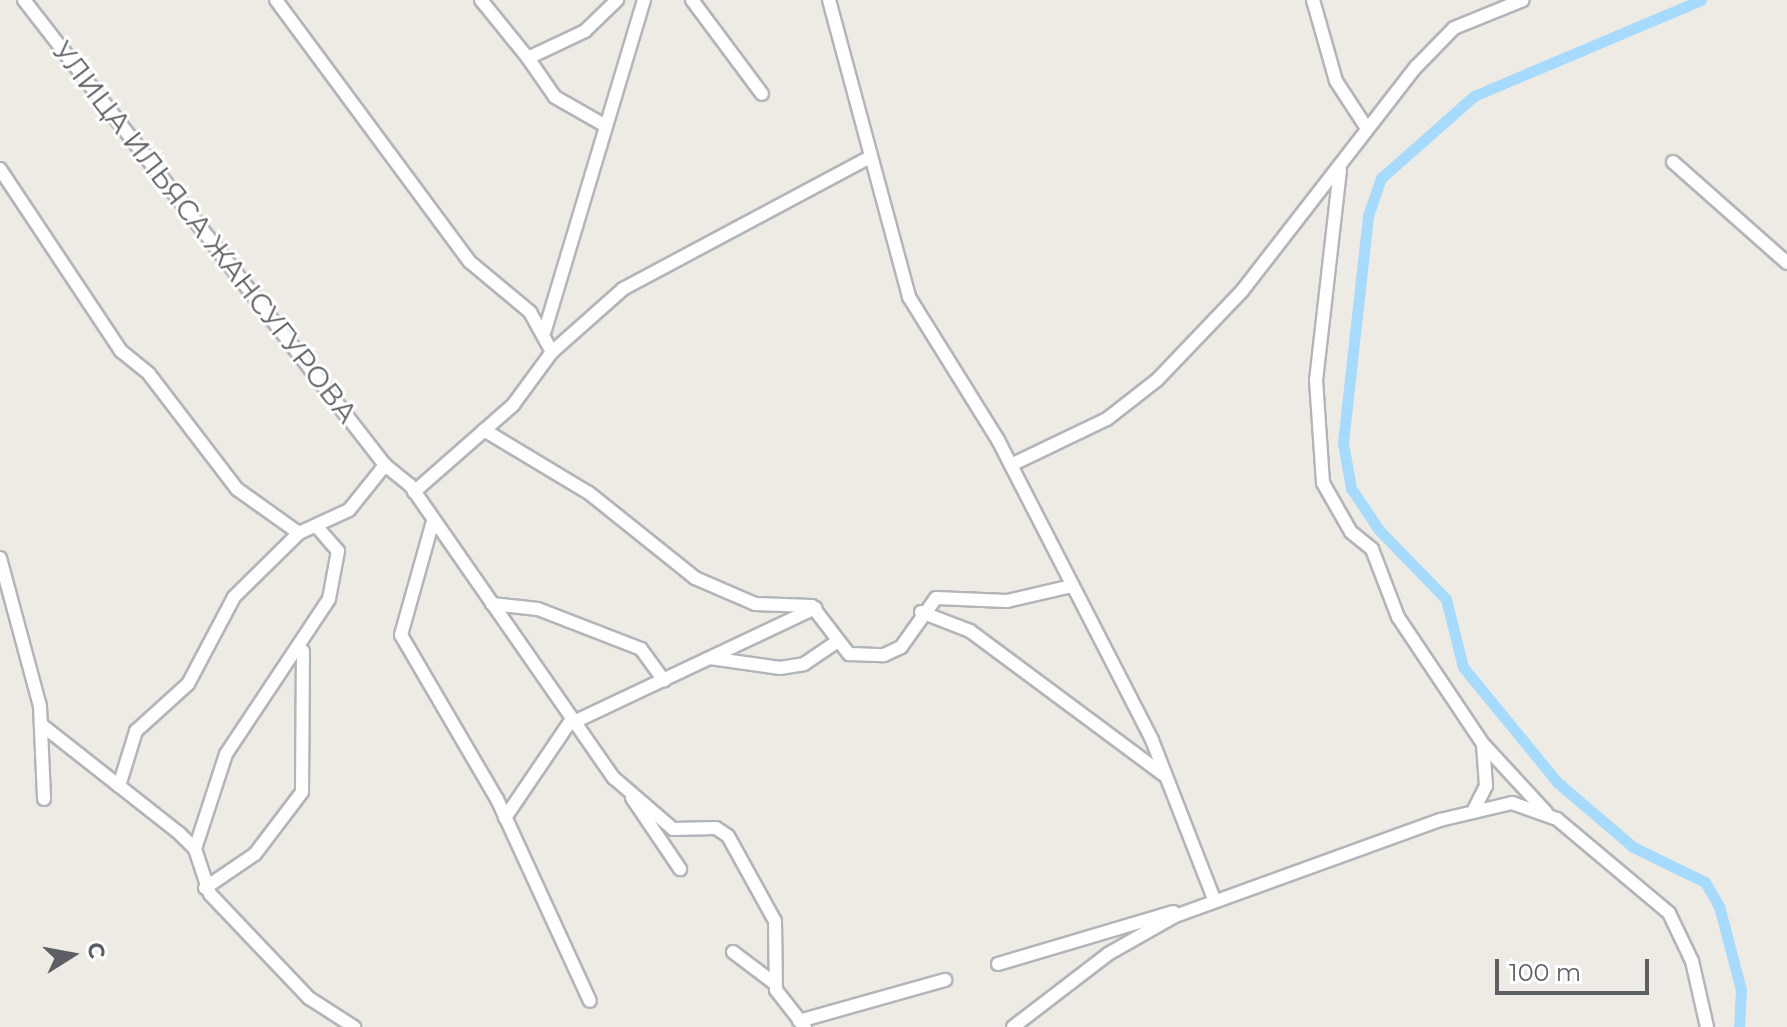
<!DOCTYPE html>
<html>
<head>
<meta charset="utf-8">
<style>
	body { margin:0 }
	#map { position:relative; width:1787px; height:1027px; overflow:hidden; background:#eeebe4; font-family:Montserrat,sans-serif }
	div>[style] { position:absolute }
	.canal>* { height:11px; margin:-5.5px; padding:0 5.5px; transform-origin:5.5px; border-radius:5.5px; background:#a6dbfd }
	.roads { filter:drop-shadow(2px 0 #b2b5b9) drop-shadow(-2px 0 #b2b5b9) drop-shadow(0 2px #b2b5b9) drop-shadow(0 -2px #b2b5b9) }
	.street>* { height:12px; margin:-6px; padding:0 6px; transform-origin:6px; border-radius:6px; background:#fff }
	span { translate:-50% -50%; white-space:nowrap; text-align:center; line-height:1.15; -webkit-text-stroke:6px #fff; paint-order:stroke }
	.street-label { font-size:28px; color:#5c6064 }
	.north { position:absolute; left:32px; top:915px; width:80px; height:80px; -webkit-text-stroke:6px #fff; paint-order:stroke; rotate:79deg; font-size:22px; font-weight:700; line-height:32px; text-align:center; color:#5c6064 }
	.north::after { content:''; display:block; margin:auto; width:28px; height:36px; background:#5c6064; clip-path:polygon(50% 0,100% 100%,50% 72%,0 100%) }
	.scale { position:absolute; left:1495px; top:959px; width:154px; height:36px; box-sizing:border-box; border:4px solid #5c6064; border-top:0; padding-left:10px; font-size:24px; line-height:28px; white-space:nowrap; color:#5c6064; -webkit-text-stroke:6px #fff; paint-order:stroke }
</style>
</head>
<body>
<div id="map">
	<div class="canal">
		<i style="left:1701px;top:0;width:246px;rotate:157.1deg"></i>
		<i style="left:1474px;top:96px;width:124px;rotate:138.6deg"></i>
		<i style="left:1381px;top:178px;width:40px;rotate:108.9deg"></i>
		<i style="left:1368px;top:216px;width:228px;rotate:96.3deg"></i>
		<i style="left:1343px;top:443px;width:46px;rotate:79.9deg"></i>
		<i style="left:1351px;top:488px;width:50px;rotate:56.3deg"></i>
		<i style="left:1379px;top:530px;width:96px;rotate:45.8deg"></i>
		<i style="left:1446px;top:599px;width:70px;rotate:76deg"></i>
		<i style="left:1463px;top:667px;width:149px;rotate:50.7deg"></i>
		<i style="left:1557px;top:782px;width:100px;rotate:40.5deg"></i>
		<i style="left:1633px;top:847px;width:80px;rotate:25.9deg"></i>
		<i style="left:1705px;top:882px;width:28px;rotate:60deg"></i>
		<i style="left:1719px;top:906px;width:87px;rotate:75.3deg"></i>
		<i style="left:1741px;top:990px;width:37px;rotate:93deg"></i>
	</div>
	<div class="roads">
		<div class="street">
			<i style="left:24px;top:0;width:589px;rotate:52.18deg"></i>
			<i style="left:385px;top:465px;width:32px;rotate:39deg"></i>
			<i style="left:410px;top:485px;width:357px;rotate:55.2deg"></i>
			<i style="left:614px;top:778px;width:78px;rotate:40.8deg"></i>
			<i style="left:673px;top:829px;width:43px;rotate:-1.3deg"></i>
			<i style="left:716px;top:828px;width:14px;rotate:34deg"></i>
			<i style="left:728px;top:836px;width:97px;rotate:61.1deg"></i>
			<i style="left:775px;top:921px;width:69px;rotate:89.2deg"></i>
			<i style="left:776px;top:990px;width:47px;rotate:51.9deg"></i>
			<i style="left:276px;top:0;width:326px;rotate:53.5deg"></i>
			<i style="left:470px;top:262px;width:78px;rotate:39.8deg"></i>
			<i style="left:530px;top:312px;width:46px;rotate:61.2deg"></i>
			<i style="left:481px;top:0;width:75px;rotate:51deg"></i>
			<i style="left:528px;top:58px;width:63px;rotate:-25.3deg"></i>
			<i style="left:585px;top:31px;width:45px;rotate:-44.1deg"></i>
			<i style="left:692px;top:0;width:117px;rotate:53.3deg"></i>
			<i style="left:829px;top:0;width:308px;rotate:74.9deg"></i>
			<i style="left:909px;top:297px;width:168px;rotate:58.1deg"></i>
			<i style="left:998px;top:440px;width:337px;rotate:62.8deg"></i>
			<i style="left:1152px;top:740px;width:171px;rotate:68.7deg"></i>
			<i style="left:1313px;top:0;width:84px;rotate:74.1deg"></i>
			<i style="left:1336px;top:81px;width:55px;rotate:56.9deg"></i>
			<i style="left:528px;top:58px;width:47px;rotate:55.3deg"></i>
			<i style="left:555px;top:97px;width:56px;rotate:29.7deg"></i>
			<i style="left:1673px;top:162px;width:152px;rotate:41.5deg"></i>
			<i style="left:0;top:169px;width:219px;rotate:56.4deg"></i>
			<i style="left:121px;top:351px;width:36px;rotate:39deg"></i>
			<i style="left:149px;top:374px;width:145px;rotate:52.6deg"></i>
			<i style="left:237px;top:489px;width:76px;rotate:35.4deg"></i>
			<i style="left:1340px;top:170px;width:211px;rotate:96.5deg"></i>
			<i style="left:1316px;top:380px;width:103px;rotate:86.1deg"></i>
			<i style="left:1323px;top:483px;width:56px;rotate:60.3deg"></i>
			<i style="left:1351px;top:532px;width:27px;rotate:39deg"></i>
			<i style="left:1372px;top:549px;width:73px;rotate:69.1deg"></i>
			<i style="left:1398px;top:617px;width:153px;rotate:56.2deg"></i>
			<i style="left:1483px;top:744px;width:42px;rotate:85.9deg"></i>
			<i style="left:1486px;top:786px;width:25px;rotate:117deg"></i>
			<i style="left:545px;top:330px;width:345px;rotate:-73.3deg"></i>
			<i style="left:484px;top:430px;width:122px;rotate:31deg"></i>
			<i style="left:589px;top:493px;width:136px;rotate:38.7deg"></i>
			<i style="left:695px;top:578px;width:65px;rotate:23.4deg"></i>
			<i style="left:755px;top:604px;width:57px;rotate:2deg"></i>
			<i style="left:812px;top:606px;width:61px;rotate:52.4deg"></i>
			<i style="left:849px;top:654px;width:35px;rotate:2deg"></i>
			<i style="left:884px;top:655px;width:19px;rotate:-25deg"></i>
			<i style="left:901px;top:647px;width:60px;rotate:-54.5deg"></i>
			<i style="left:936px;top:598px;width:71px;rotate:2.4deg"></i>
			<i style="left:1007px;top:601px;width:67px;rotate:-13deg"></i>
			<i style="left:1011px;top:465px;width:106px;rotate:-25.6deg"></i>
			<i style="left:1107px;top:419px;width:63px;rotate:-38deg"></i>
			<i style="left:1157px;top:380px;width:123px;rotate:-46.3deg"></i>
			<i style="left:1242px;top:291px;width:284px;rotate:-52.2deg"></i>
			<i style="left:1416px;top:67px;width:54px;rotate:-45.7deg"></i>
			<i style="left:1454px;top:28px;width:74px;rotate:-22.1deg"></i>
			<i style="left:414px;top:492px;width:132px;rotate:-41.3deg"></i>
			<i style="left:513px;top:405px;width:66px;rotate:-53.7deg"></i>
			<i style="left:552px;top:352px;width:95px;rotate:-41.6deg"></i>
			<i style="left:623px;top:289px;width:280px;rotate:-28.1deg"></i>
			<i style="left:433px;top:521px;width:118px;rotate:105.7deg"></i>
			<i style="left:401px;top:635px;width:190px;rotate:59.7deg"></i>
			<i style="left:497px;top:799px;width:222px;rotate:65.3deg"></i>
			<i style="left:0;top:558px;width:153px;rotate:74.9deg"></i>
			<i style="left:40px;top:706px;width:93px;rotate:87.5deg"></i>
			<i style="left:492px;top:604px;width:46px;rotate:6.2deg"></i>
			<i style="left:538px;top:609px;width:110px;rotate:21.2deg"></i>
			<i style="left:641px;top:649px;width:39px;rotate:54deg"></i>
			<i style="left:921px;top:612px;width:53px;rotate:21.2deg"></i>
			<i style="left:970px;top:631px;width:243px;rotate:36.6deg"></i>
			<i style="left:710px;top:658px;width:71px;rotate:8.1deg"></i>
			<i style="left:780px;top:668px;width:24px;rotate:-9deg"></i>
			<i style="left:804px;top:664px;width:41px;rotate:-34.1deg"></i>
			<i style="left:574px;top:722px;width:267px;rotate:-25.3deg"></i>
			<i style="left:43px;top:726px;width:174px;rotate:38.2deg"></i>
			<i style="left:180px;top:834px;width:21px;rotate:45deg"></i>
			<i style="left:195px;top:849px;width:47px;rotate:71.6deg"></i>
			<i style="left:210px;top:894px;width:144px;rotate:46.4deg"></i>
			<i style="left:309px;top:998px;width:54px;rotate:32.8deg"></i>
			<i style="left:1485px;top:746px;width:90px;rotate:47.3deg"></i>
			<i style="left:119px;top:786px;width:58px;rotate:-72.8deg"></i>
			<i style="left:136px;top:731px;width:70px;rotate:-42.1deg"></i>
			<i style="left:188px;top:684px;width:98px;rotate:-62.1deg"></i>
			<i style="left:234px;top:597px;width:91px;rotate:-44.6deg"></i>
			<i style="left:299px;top:533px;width:55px;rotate:-24.7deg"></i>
			<i style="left:349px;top:510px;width:58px;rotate:-51.3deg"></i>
			<i style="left:632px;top:798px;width:86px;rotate:55.9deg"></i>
			<i style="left:505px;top:818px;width:120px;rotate:-55.9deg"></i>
			<i style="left:195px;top:849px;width:100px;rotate:-71.9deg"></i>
			<i style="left:226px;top:754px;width:186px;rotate:-56.4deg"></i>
			<i style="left:329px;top:599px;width:49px;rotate:-79.4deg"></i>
			<i style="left:338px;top:551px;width:33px;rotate:-131deg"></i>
			<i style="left:205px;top:888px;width:60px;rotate:-34.2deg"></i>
			<i style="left:255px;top:854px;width:78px;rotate:-52.8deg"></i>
			<i style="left:302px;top:792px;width:141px;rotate:-89.6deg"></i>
			<i style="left:733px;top:952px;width:51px;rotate:37.1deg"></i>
			<i style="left:998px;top:964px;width:183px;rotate:-16.5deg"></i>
			<i style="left:799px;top:1021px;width:152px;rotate:-15.7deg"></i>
			<i style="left:1013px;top:1027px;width:120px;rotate:-37.5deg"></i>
			<i style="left:1108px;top:954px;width:77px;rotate:-29.6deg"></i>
			<i style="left:1175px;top:916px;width:282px;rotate:-19.9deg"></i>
			<i style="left:1440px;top:820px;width:74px;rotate:-13.3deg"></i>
			<i style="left:1512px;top:803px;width:48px;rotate:19.6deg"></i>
			<i style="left:1557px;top:819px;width:146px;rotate:40deg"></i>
			<i style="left:1669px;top:913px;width:53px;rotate:64.4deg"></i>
			<i style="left:1692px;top:961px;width:68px;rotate:77.2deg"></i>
		</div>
	</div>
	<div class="street-label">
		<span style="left:205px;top:232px;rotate:52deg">УЛИЦА ИЛЬЯСА ЖАНСУГУРОВА</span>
	</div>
	<div class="north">С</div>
	<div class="scale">100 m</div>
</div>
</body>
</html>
